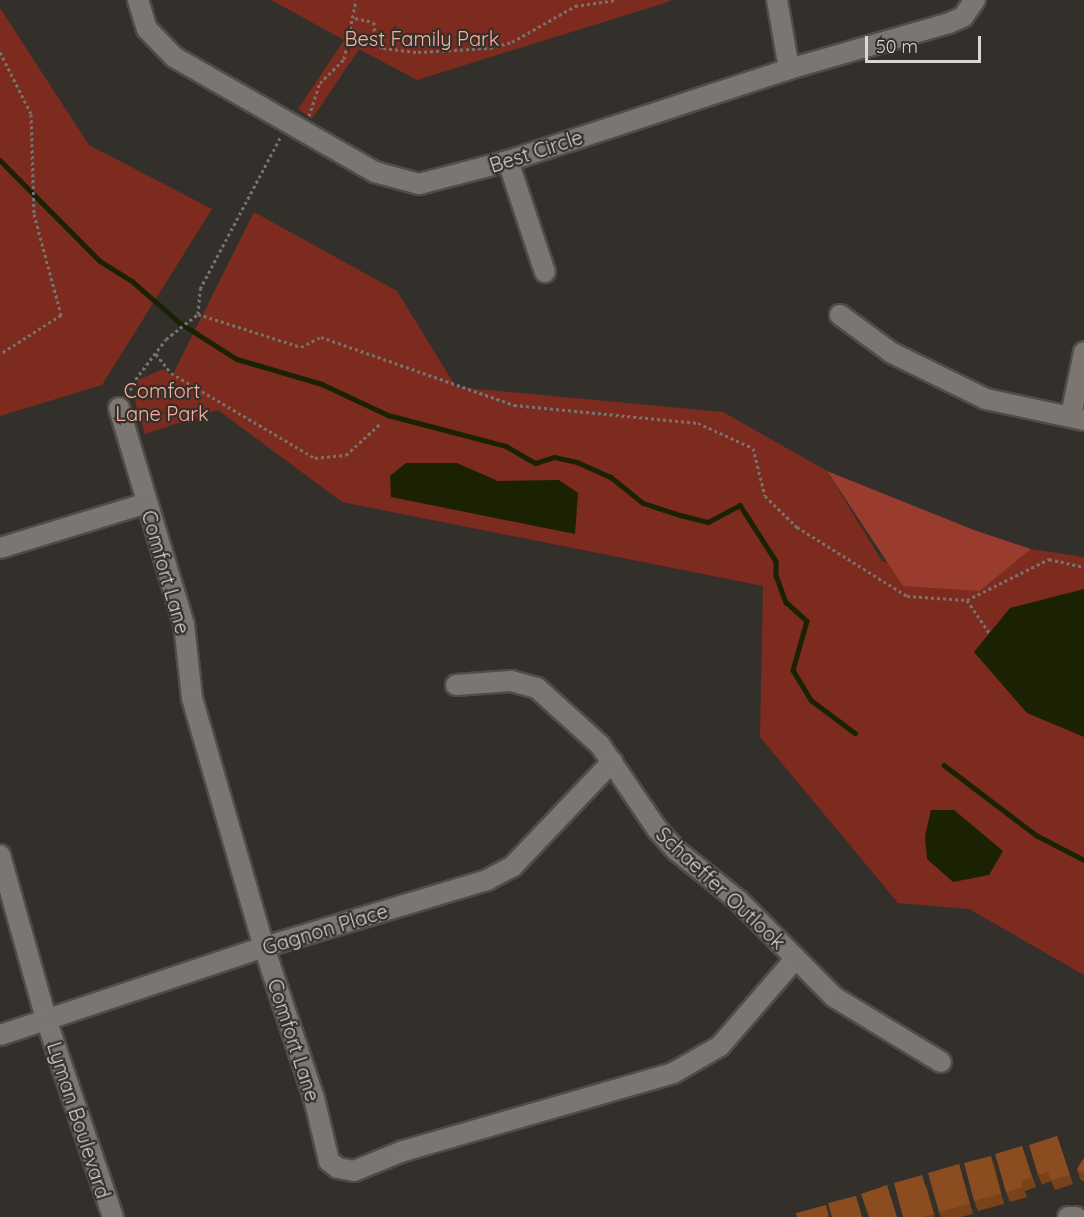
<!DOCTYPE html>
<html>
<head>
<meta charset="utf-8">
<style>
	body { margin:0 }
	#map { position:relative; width:1084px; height:1217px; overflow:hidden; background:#33302b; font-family:Quicksand,sans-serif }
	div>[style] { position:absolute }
	.green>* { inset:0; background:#7c2b1e }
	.forest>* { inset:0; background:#993c2d }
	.water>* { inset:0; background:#1b2203 }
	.stream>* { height:4.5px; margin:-2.25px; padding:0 2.25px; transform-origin:2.25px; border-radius:2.25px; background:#1b2203 }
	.path>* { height:3px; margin-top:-1.5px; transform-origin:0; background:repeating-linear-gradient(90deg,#76736f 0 3px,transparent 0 6px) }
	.roads { filter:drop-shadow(2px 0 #504d49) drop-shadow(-2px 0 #504d49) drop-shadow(0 2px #504d49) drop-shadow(0 -2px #504d49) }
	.minor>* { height:20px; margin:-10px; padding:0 10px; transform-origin:10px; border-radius:10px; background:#7b7671 }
	.wall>* { inset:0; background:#78421b }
	.shaded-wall>* { inset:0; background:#613616 }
	.building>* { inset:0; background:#8b4d1f }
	span { translate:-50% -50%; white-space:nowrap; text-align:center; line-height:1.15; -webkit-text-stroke:4.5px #33302b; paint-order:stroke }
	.park-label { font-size:20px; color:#fdaf9f }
	.street-label { font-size:20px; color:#d9d7d4 }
	.scale { position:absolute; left:865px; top:36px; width:116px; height:27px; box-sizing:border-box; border:3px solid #d9d7d4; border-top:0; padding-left:8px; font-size:18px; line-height:21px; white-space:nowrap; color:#d9d7d4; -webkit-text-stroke:4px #33302b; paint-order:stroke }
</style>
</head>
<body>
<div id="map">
	<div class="green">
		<i style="clip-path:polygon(271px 0,670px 0,671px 1px,417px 80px,359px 49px,312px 119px,298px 109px,344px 40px)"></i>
		<i style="clip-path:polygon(0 8px,89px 145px,212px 209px,102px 385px,0 416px)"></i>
		<i style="clip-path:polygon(254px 212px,397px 291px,456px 387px,723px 412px,827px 471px,882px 561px,980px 591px,1031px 549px,1084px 557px,1084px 975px,969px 909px,898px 903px,760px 737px,763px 586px,342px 502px,218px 410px,145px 434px,134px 398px,138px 380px,163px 369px,172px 376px)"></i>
	</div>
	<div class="forest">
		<i style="clip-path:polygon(827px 471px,974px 530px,1031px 549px,980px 591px,903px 586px)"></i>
	</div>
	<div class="water">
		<i style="clip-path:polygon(406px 463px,457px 463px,498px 481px,559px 480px,578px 493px,575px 534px,391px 497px,390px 476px)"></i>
		<i style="clip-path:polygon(1084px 589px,1084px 737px,1027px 713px,974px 652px,1010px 608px)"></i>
		<i style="clip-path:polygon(931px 810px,954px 810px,1003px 851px,989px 875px,953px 882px,927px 859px,925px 836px)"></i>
	</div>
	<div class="stream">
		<i style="left:0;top:160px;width:142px;rotate:45.3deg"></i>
		<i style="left:100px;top:261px;width:38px;rotate:32deg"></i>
		<i style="left:132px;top:281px;width:64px;rotate:41.2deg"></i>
		<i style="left:180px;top:323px;width:67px;rotate:32.3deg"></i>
		<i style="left:237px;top:359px;width:89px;rotate:16.4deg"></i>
		<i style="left:322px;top:384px;width:73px;rotate:25.2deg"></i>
		<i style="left:388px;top:415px;width:122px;rotate:14.7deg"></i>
		<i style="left:506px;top:446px;width:34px;rotate:30deg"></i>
		<i style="left:536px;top:463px;width:19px;rotate:-18deg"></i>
		<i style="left:554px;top:457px;width:24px;rotate:12deg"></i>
		<i style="left:577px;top:462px;width:37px;rotate:24deg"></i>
		<i style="left:611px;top:477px;width:41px;rotate:39.1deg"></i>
		<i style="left:643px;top:503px;width:39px;rotate:18deg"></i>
		<i style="left:680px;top:515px;width:29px;rotate:14deg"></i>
		<i style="left:708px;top:522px;width:36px;rotate:-28deg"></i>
		<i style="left:740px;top:505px;width:67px;rotate:57.3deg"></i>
		<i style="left:776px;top:561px;width:14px;rotate:90deg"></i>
		<i style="left:776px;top:575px;width:29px;rotate:70deg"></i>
		<i style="left:786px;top:602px;width:28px;rotate:42deg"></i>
		<i style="left:807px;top:621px;width:51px;rotate:105.9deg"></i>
		<i style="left:793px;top:670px;width:35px;rotate:59deg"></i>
		<i style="left:811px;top:700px;width:55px;rotate:36.9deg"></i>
		<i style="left:944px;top:765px;width:116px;rotate:37.3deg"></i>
		<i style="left:1036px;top:835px;width:54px;rotate:27.5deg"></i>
	</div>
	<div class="path">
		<i style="left:355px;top:18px;width:19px;rotate:12deg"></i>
		<i style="left:374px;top:22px;width:21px;rotate:87deg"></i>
		<i style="left:375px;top:43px;width:9px;rotate:32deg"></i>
		<i style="left:383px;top:48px;width:35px;rotate:7deg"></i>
		<i style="left:418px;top:52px;width:72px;rotate:-3.2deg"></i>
		<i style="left:490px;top:48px;width:23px;rotate:-15deg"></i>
		<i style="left:512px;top:42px;width:73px;rotate:-29.7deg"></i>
		<i style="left:575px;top:6px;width:41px;rotate:-8.3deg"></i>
		<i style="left:0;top:52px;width:69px;rotate:63.4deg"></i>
		<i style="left:31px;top:114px;width:100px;rotate:88.3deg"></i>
		<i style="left:34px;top:214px;width:105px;rotate:75deg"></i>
		<i style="left:61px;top:315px;width:72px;rotate:147.4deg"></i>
		<i style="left:309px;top:116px;width:35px;rotate:-72deg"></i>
		<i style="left:320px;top:83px;width:34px;rotate:-45deg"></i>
		<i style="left:344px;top:59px;width:60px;rotate:-78.5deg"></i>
		<i style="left:198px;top:314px;width:108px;rotate:17.8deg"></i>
		<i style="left:301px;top:347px;width:22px;rotate:-27deg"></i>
		<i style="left:321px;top:337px;width:205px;rotate:19.4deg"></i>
		<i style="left:514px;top:405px;width:185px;rotate:5.6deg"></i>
		<i style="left:698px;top:423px;width:60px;rotate:24.4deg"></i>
		<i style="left:753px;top:448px;width:49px;rotate:76deg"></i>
		<i style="left:765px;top:496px;width:45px;rotate:44.1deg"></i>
		<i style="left:797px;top:527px;width:130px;rotate:32.1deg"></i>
		<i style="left:907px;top:596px;width:60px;rotate:3.8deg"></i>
		<i style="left:967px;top:600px;width:92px;rotate:-26.6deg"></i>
		<i style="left:1049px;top:559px;width:36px;rotate:13deg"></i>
		<i style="left:156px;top:354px;width:24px;rotate:52deg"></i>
		<i style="left:171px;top:373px;width:167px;rotate:30.6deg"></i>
		<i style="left:315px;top:458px;width:31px;rotate:-6deg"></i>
		<i style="left:346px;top:455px;width:46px;rotate:-42.4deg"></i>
		<i style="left:129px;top:396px;width:12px;rotate:-76deg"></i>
		<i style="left:132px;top:384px;width:56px;rotate:-52.9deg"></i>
		<i style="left:166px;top:339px;width:41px;rotate:-38deg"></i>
		<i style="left:198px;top:314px;width:25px;rotate:-85deg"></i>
		<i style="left:200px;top:289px;width:171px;rotate:-62.1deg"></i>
		<i style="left:967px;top:600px;width:40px;rotate:56deg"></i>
	</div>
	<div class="roads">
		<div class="minor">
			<i style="left:138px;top:0;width:30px;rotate:73deg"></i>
			<i style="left:147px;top:29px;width:39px;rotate:46deg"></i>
			<i style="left:174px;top:57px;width:232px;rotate:29.8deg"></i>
			<i style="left:375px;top:172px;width:46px;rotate:15.3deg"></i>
			<i style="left:419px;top:184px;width:92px;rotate:-14.5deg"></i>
			<i style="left:508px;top:161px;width:296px;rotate:-18.1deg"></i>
			<i style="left:789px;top:69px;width:166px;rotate:-16deg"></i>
			<i style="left:949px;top:23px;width:15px;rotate:-23deg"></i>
			<i style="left:963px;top:17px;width:21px;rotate:-55deg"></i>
			<i style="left:777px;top:0;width:70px;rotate:80.1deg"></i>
			<i style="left:508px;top:161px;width:117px;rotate:71.6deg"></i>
			<i style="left:840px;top:315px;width:64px;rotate:36.2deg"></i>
			<i style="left:892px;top:353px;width:105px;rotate:26.1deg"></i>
			<i style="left:986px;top:399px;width:100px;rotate:12.1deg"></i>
			<i style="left:119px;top:408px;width:226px;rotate:73.3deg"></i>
			<i style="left:184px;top:624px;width:74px;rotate:83.8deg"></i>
			<i style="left:192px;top:698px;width:259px;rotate:73.9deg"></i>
			<i style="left:264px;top:947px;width:159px;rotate:71.7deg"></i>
			<i style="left:314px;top:1098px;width:65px;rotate:76.6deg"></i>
			<i style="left:329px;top:1161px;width:11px;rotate:38deg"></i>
			<i style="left:338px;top:1168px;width:16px;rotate:11deg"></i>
			<i style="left:354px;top:1171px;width:53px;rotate:-22.2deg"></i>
			<i style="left:403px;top:1151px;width:281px;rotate:-16.1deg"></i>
			<i style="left:673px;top:1073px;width:54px;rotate:-29.9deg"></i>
			<i style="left:720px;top:1046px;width:115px;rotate:-49.2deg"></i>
			<i style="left:1071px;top:416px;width:65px;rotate:-78.5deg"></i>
			<i style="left:0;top:548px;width:154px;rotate:-17deg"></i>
			<i style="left:456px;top:685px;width:55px;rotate:-4.2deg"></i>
			<i style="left:511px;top:681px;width:27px;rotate:15deg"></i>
			<i style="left:537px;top:688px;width:85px;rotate:42.1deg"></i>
			<i style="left:600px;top:745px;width:102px;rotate:55.8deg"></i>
			<i style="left:657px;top:829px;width:30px;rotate:48deg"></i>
			<i style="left:677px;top:851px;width:80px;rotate:38.9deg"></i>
			<i style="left:739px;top:901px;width:135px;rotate:45.3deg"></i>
			<i style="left:834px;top:997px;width:125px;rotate:31.3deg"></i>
			<i style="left:0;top:855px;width:173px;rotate:74.3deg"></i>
			<i style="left:47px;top:1022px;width:206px;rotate:71.3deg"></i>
			<i style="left:0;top:1035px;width:278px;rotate:-18.4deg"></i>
			<i style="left:264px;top:947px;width:233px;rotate:-16.7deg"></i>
			<i style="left:487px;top:880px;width:30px;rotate:-28deg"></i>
			<i style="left:513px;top:866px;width:144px;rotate:-46.4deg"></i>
			<i style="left:1068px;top:1217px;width:8px"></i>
		</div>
	</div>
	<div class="wall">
		<i style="clip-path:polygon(1057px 1136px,1073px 1184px,1055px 1190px,1051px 1181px,1042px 1185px,1038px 1175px)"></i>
		<i style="clip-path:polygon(1022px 1146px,1036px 1187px,1025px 1191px,1027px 1197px,1010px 1202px,1006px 1192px)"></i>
		<i style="clip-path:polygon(1084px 1158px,1084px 1182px,1080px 1179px,1077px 1169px)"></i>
		<i style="clip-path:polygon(959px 1164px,973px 1214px,961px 1217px,941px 1217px,939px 1212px)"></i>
		<i style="clip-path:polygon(994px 1165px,1004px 1204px,978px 1211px,974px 1201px)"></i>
		<i style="clip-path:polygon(926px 1185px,935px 1217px,903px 1217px)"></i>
	</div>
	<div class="shaded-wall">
		<i style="clip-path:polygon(991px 1156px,994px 1165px,1004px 1204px,1001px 1194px)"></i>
	</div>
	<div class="building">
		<i style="clip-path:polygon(1057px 1136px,1070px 1175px,1051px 1180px,1048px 1172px,1038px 1175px,1029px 1145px)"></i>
		<i style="clip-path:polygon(1022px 1146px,1032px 1178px,1021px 1181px,1023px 1187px,1006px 1192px,995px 1154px)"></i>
		<i style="clip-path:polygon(991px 1156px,1001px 1194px,974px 1201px,964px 1163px)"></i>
		<i style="clip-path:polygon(1084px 1158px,1084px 1174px,1077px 1169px)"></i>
		<i style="clip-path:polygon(959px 1164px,970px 1204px,939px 1212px,928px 1173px)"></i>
		<i style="clip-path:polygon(922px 1175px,934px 1214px,922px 1217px,903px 1217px,894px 1183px)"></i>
		<i style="clip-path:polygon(887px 1185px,897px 1217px,869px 1217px,861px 1194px)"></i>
		<i style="clip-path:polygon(856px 1196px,862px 1217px,832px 1217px,828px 1203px)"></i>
		<i style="clip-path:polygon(826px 1205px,829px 1217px,797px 1217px,796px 1213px)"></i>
	</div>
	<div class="park-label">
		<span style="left:422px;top:38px">Best Family Park</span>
		<span style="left:162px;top:402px">Comfort<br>Lane Park</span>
	</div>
	<div class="street-label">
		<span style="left:536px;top:151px;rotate:-18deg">Best Circle</span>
		<span style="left:166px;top:572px;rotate:74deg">Comfort Lane</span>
		<span style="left:721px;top:888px;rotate:43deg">Schaeffer Outlook</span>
		<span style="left:325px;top:929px;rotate:-17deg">Gagnon Place</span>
		<span style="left:294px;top:1040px;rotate:72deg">Comfort Lane</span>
		<span style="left:79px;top:1120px;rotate:72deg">Lyman Boulevard</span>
	</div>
	<div class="scale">50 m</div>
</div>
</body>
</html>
